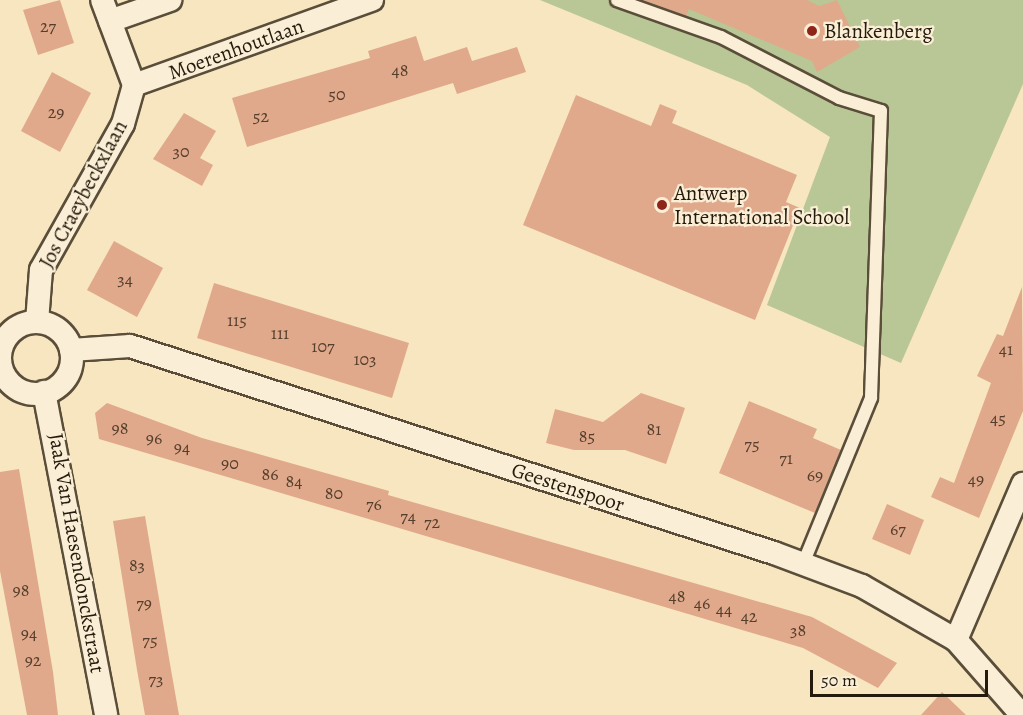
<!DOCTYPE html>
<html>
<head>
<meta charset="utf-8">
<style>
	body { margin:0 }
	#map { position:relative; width:1023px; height:715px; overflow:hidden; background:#f7e6c0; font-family:Alegreya,serif }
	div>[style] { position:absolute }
	.green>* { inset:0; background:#b9c695 }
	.building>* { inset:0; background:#e1a98b }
	.roads { filter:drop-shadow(2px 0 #5a4e3a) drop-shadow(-2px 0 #5a4e3a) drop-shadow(0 2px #5a4e3a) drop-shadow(0 -2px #5a4e3a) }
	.lane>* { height:12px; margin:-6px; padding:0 6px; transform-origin:6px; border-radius:6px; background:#faefd6 }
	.street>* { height:22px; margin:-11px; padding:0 11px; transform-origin:11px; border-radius:11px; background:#faefd6 }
	.street>.ring { margin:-11px; padding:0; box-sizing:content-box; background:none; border:22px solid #faefd6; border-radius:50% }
	.dots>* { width:16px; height:16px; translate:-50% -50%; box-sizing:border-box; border:3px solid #faefd6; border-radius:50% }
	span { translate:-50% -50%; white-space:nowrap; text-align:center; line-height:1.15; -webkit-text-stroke:4.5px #faefd6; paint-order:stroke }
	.number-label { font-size:18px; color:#543e2c }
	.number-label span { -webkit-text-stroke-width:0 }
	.poi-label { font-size:21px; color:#251b0d }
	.left { translate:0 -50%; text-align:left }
	.street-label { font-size:21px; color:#251b0d }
	.scale { position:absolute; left:810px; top:670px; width:178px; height:27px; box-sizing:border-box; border:3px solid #251b0d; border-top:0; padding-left:8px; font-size:18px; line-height:21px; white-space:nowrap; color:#251b0d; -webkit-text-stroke:4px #faefd6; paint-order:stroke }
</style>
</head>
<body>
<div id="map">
	<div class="green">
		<i style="clip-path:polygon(540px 0,1023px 0,1023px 84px,901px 363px,767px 305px,830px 137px,747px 85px)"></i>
	</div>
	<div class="building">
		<i style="clip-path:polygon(60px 0,74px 43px,38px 55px,23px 10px)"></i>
		<i style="clip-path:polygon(642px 0,807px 0,819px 6px,837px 0,860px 47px,817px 72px,812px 61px,689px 9px,686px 16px)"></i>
		<i style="clip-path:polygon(416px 36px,424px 61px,467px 47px,472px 61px,517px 47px,526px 72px,457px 94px,453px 83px,247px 147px,232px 98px,370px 58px,368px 51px)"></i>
		<i style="clip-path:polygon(52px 72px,91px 93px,60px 152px,21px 131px)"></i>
		<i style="clip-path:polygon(576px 95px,651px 126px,660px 104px,677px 111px,672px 123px,797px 175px,786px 202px,800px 208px,755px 320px,523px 225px)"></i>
		<i style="clip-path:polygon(184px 113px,216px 131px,200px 158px,213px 165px,202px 186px,153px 159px)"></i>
		<i style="clip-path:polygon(114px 241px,163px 268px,137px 317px,87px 290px)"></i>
		<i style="clip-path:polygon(214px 283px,409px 343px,392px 398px,197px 338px)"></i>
		<i style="clip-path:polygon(1022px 287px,1023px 411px,979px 518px,931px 497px,940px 477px,954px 483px,991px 383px,977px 376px,997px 334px,1003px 336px)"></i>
		<i style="clip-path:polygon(641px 393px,685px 408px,666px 464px,625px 450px,574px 450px,546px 443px,555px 409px,603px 422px)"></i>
		<i style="clip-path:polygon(749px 401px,817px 429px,813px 438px,841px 450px,815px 513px,719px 473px)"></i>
		<i style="clip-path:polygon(107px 403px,202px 438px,389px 491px,388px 495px,812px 617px,897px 663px,878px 688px,803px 648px,99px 439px,95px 413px)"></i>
		<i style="clip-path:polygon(19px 469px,53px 672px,58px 715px,27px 715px,0 571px,0 472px)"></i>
		<i style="clip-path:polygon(887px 504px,924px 520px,910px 555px,872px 539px)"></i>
		<i style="clip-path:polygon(145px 516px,170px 664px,179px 715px,145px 715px,137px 670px,113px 521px)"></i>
		<i style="clip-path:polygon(942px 692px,966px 715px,921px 715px)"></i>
	</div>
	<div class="roads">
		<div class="lane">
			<i style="left:617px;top:0;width:110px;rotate:19.6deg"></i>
			<i style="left:721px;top:37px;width:133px;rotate:27.3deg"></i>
			<i style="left:839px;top:98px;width:44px;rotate:17.2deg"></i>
			<i style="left:881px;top:111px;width:287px;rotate:92deg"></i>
			<i style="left:871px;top:398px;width:179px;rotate:112.3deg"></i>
		</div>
		<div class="street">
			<i style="left:110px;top:21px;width:64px;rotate:-19.3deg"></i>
			<i style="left:134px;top:85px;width:253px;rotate:-19.7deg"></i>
			<i style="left:37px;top:322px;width:52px;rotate:-85.6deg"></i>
			<i style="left:41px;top:270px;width:167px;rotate:-60.7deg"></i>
			<i style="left:123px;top:124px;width:41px;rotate:-74.2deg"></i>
			<i style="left:134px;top:85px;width:91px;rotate:-110.6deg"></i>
			<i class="ring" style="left:0;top:322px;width:50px;height:50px"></i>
			<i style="left:71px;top:350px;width:59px;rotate:-3.9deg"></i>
			<i style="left:130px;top:346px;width:676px;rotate:17.82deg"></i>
			<i style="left:774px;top:553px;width:94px;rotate:20.6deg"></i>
			<i style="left:862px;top:586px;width:108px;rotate:29.9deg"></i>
			<i style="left:956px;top:640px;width:100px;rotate:48.7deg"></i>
			<i style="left:44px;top:392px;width:329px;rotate:79.1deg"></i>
			<i style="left:956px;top:640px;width:170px;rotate:-66.8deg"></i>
		</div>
	</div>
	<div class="dots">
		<i style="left:812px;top:31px;background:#8f2418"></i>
		<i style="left:662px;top:205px;background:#8f2418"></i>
	</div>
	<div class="number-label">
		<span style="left:48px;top:26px">27</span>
		<span style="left:400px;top:70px">48</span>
		<span style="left:337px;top:94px">50</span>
		<span style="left:56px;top:112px">29</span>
		<span style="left:261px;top:116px">52</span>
		<span style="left:181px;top:151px">30</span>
		<span style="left:125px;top:279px">34</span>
		<span style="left:237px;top:320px">115</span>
		<span style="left:280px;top:333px">111</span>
		<span style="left:323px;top:346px">107</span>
		<span style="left:1006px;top:349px">41</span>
		<span style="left:365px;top:359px">103</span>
		<span style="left:998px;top:418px">45</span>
		<span style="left:120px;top:428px">98</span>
		<span style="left:654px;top:429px">81</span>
		<span style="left:587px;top:436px">85</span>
		<span style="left:154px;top:438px">96</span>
		<span style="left:752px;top:444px">75</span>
		<span style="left:182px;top:447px">94</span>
		<span style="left:786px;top:458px">71</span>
		<span style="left:230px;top:463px">90</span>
		<span style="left:270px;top:474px">86</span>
		<span style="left:815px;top:475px">69</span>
		<span style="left:976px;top:479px">49</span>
		<span style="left:294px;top:481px">84</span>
		<span style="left:334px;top:493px">80</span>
		<span style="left:374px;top:504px">76</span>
		<span style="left:408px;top:516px">74</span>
		<span style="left:432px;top:522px">72</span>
		<span style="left:898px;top:529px">67</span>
		<span style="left:137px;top:565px">83</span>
		<span style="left:21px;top:590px">98</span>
		<span style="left:677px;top:596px">48</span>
		<span style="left:144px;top:603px">79</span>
		<span style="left:702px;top:603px">46</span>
		<span style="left:724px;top:609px">44</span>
		<span style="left:749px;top:616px">42</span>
		<span style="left:798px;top:630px">38</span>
		<span style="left:29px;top:633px">94</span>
		<span style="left:150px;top:640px">75</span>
		<span style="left:33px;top:660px">92</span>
		<span style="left:156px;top:679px">73</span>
	</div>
	<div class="poi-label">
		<span class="left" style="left:824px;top:31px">Blankenberg</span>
		<span class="left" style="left:674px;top:205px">Antwerp<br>International School</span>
	</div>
	<div class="street-label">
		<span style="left:236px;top:49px;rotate:-20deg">Moerenhoutlaan</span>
		<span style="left:83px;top:194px;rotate:-62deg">Jos Craeybeckxlaan</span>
		<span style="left:568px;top:487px;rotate:18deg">Geestenspoor</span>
		<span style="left:77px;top:553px;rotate:80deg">Jaak Van Haesendonckstraat</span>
	</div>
	<div class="scale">50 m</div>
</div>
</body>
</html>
